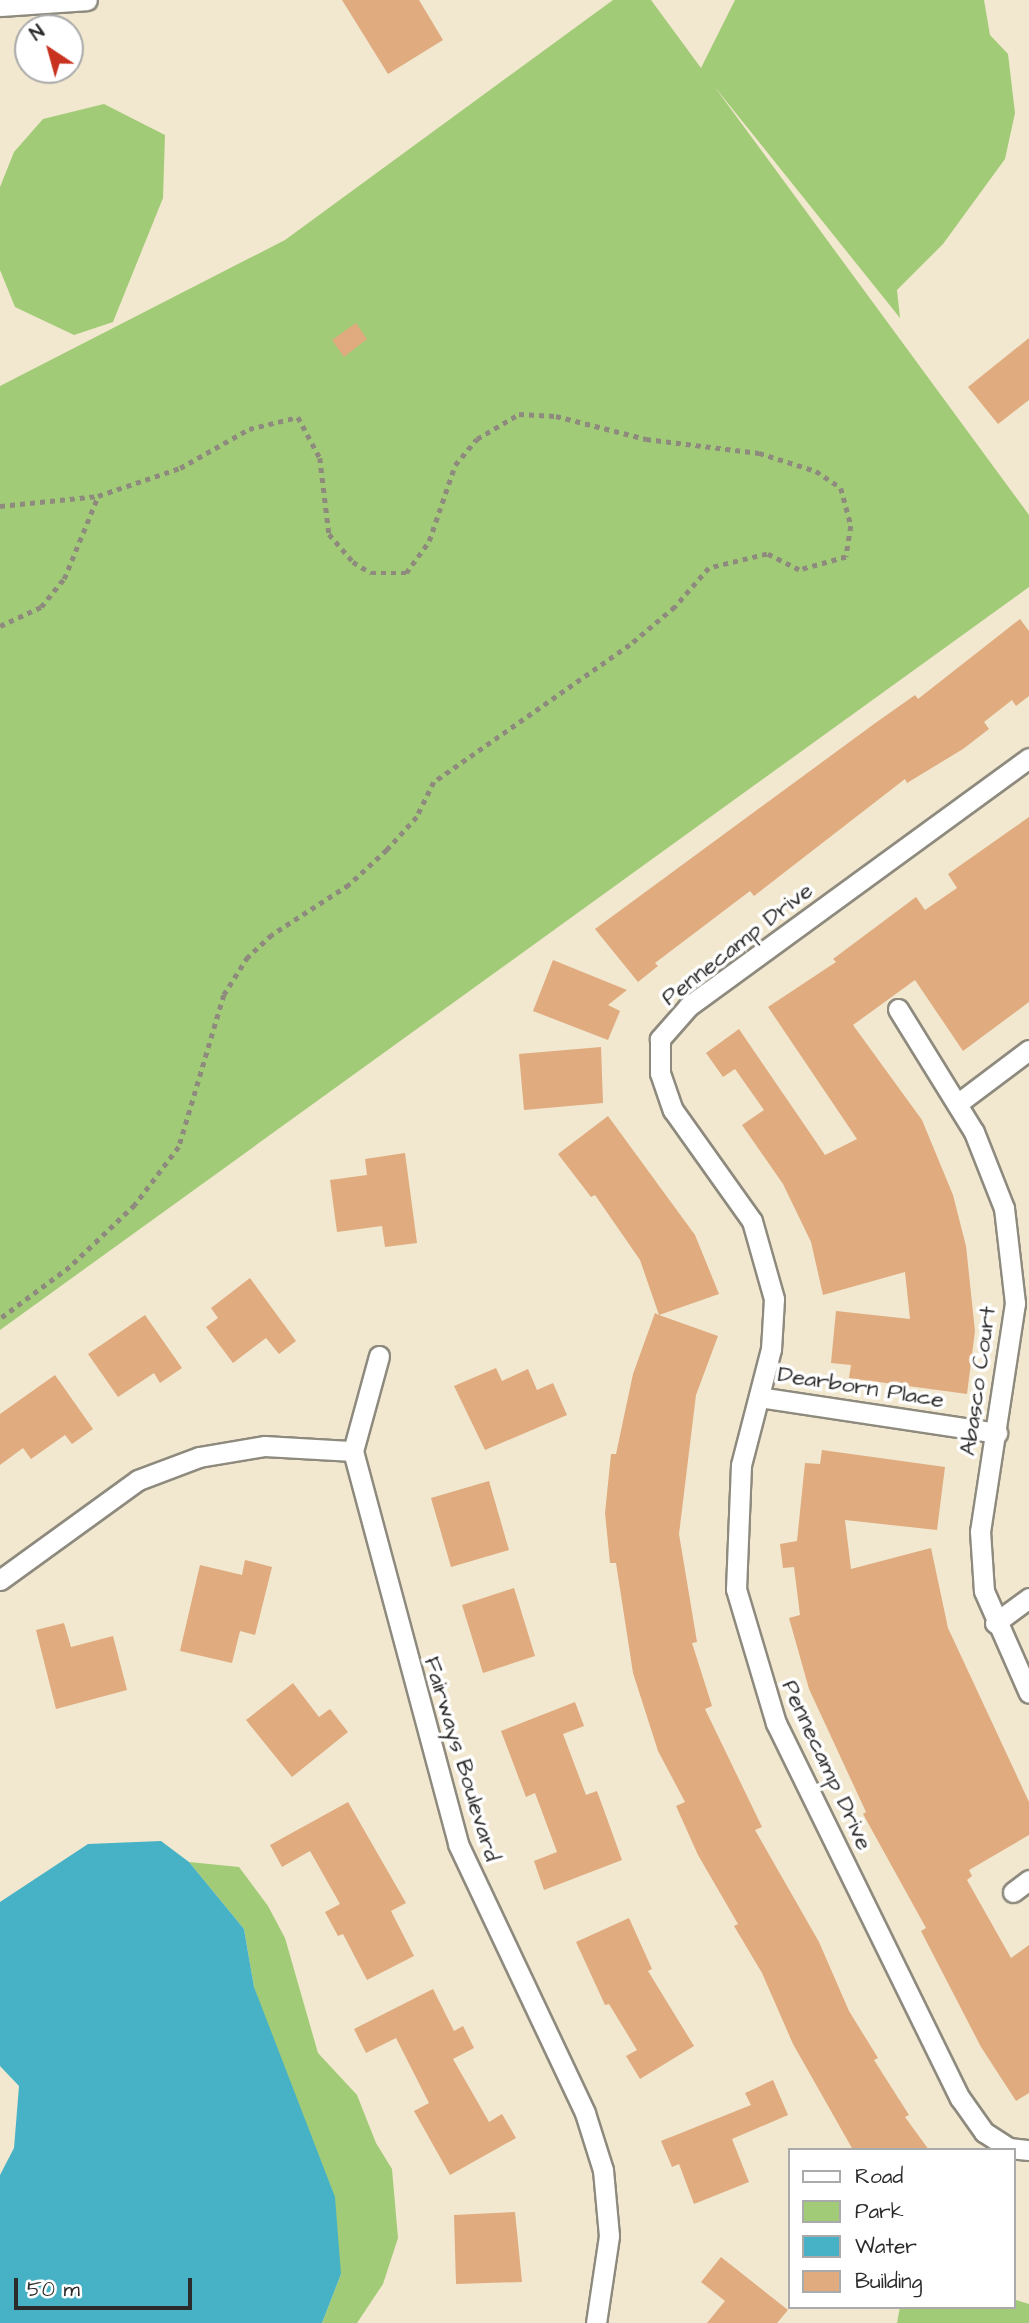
<!DOCTYPE html>
<html>
<head>
<meta charset="utf-8">
<style>
	body { margin:0 }
	#map { position:relative; width:1029px; height:2323px; overflow:hidden; background:#f2e8d0; font-family:"Architects Daughter",sans-serif }
	div>[style] { position:absolute }
	.green>* { inset:0; background:#a2cb77 }
	.water>* { inset:0; background:#47b2c5 }
	.building>* { inset:0; background:#dfab7f }
	.path>* { height:4.5px; margin-top:-2.25px; transform-origin:0; background:repeating-linear-gradient(90deg,#8e8a7e 0 5px,transparent 0 10px) }
	.roads { filter:drop-shadow(2px 0 #8e8a7e) drop-shadow(-2px 0 #8e8a7e) drop-shadow(0 2px #8e8a7e) drop-shadow(0 -2px #8e8a7e) }
	.street>* { height:19px; margin:-9.5px; padding:0 9.5px; transform-origin:9.5px; border-radius:9.5px; background:#fff }
	span { translate:-50% -50%; white-space:nowrap; text-align:center; line-height:1.15; -webkit-text-stroke:7px #fff; paint-order:stroke }
	.street-label { font-size:23px; color:#2b2b2b }
	.legend { position:absolute; left:788px; top:2148px; width:228px; height:161px; box-sizing:border-box; background:#fff; border:2px solid #aaa; margin:0; padding:9px 12px; list-style:none; font-size:21px; color:#2b2b2b }
	.legend li { display:flex; align-items:center; gap:14px; height:35px }
	.legend b { width:35px; border:2px solid #aaa }
	.north { position:absolute; left:14px; top:14px; width:70px; height:70px; box-sizing:border-box; background:#fff; border:2px solid #aaa; border-radius:50%; rotate:324deg; font-size:19px; font-weight:700; line-height:28px; text-align:center; color:#2b2b2b }
	.north::after { content:''; display:block; margin:auto; width:24px; height:32px; background:#c8321e; clip-path:polygon(50% 0,100% 100%,50% 72%,0 100%) }
	.scale { position:absolute; left:14px; top:2278px; width:178px; height:32px; box-sizing:border-box; border:4px solid #2b2b2b; border-top:0; padding-left:9px; font-size:21px; line-height:24px; white-space:nowrap; color:#2b2b2b; -webkit-text-stroke:5px #fff; paint-order:stroke }
</style>
</head>
<body>
<div id="map">
	<div class="green">
		<i style="clip-path:polygon(613px 0,651px 0,701px 68px,735px 0,984px 0,990px 35px,1008px 54px,1015px 113px,1005px 159px,943px 244px,897px 290px,900px 318px,714px 86px,1029px 515px,1029px 587px,0 1330px,0 386px,285px 240px)"></i>
		<i style="clip-path:polygon(104px 104px,165px 135px,163px 198px,113px 322px,74px 335px,15px 307px,0 270px,0 187px,14px 152px,43px 119px)"></i>
		<i style="clip-path:polygon(189px 1862px,239px 1867px,268px 1906px,285px 1938px,318px 2053px,357px 2095px,376px 2143px,392px 2169px,398px 2238px,383px 2284px,357px 2323px,322px 2323px,341px 2274px,254px 1987px,244px 1929px)"></i>
		<i style="clip-path:polygon(1013px 2299px,1029px 2304px,1029px 2323px,897px 2323px,900px 2307px,1013px 2307px)"></i>
	</div>
	<div class="water">
		<i style="clip-path:polygon(161px 1841px,189px 1862px,244px 1929px,254px 1987px,335px 2197px,341px 2274px,322px 2323px,0 2323px,0 2175px,14px 2148px,19px 2086px,0 2066px,0 1902px,88px 1844px)"></i>
	</div>
	<div class="building">
		<i style="clip-path:polygon(342px 0,419px 0,443px 40px,388px 74px)"></i>
		<i style="clip-path:polygon(356px 323px,367px 339px,344px 357px,332px 340px)"></i>
		<i style="clip-path:polygon(1029px 338px,1029px 400px,998px 424px,968px 387px)"></i>
		<i style="clip-path:polygon(1020px 619px,1029px 631px,1029px 696px,1016px 706px,1012px 700px,984px 722px,989px 729px,963px 749px,907px 783px,905px 779px,754px 896px,750px 891px,655px 963px,658px 966px,638px 982px,595px 929px,874px 724px,915px 695px,918px 699px)"></i>
		<i style="clip-path:polygon(1029px 817px,1029px 1002px,963px 1051px,915px 980px,853px 1025px,922px 1120px,953px 1195px,966px 1246px,975px 1331px,967px 1394px,849px 1378px,851px 1365px,831px 1363px,836px 1311px,910px 1319px,905px 1272px,823px 1295px,811px 1242px,783px 1184px,742px 1125px,764px 1110px,735px 1069px,723px 1077px,706px 1053px,739px 1029px,825px 1155px,857px 1139px,768px 1007px,836px 962px,833px 959px,916px 897px,925px 910px,957px 888px,948px 874px)"></i>
		<i style="clip-path:polygon(553px 960px,627px 990px,608px 1005px,620px 1011px,608px 1040px,533px 1011px)"></i>
		<i style="clip-path:polygon(601px 1047px,603px 1103px,524px 1110px,519px 1054px)"></i>
		<i style="clip-path:polygon(608px 1116px,695px 1235px,719px 1294px,659px 1315px,718px 1336px,696px 1395px,679px 1534px,697px 1642px,692px 1643px,712px 1706px,705px 1709px,762px 1827px,755px 1830px,819px 1942px,849px 2011px,878px 2058px,874px 2060px,909px 2115px,905px 2117px,929px 2150px,853px 2150px,793px 2044px,762px 1973px,734px 1926px,738px 1924px,698px 1855px,676px 1806px,685px 1802px,658px 1751px,633px 1673px,616px 1563px,610px 1563px,605px 1513px,611px 1454px,616px 1454px,633px 1374px,655px 1313px,659px 1315px,640px 1260px,595px 1195px,591px 1197px,558px 1154px)"></i>
		<i style="clip-path:polygon(405px 1153px,417px 1243px,385px 1247px,382px 1226px,337px 1232px,330px 1180px,367px 1175px,365px 1159px)"></i>
		<i style="clip-path:polygon(250px 1278px,296px 1341px,279px 1354px,266px 1338px,233px 1363px,206px 1327px,218px 1318px,211px 1308px)"></i>
		<i style="clip-path:polygon(145px 1315px,182px 1368px,160px 1383px,154px 1373px,118px 1397px,88px 1354px)"></i>
		<i style="clip-path:polygon(496px 1368px,502px 1381px,528px 1369px,537px 1390px,553px 1383px,567px 1415px,485px 1450px,454px 1386px)"></i>
		<i style="clip-path:polygon(55px 1375px,93px 1429px,72px 1444px,65px 1435px,31px 1459px,23px 1448px,0 1465px,0 1414px)"></i>
		<i style="clip-path:polygon(822px 1450px,945px 1467px,937px 1530px,845px 1520px,851px 1569px,931px 1548px,948px 1628px,1029px 1802px,1029px 1835px,969px 1870px,972px 1876px,967px 1880px,1011px 1958px,1029px 1945px,1029px 2093px,1016px 2101px,981px 2047px,921px 1931px,926px 1928px,863px 1814px,866px 1812px,809px 1689px,789px 1618px,800px 1615px,794px 1567px,783px 1568px,780px 1544px,797px 1541px,805px 1463px,820px 1464px)"></i>
		<i style="clip-path:polygon(489px 1481px,509px 1550px,451px 1567px,431px 1498px)"></i>
		<i style="clip-path:polygon(245px 1560px,272px 1567px,255px 1635px,240px 1631px,232px 1663px,180px 1651px,200px 1565px,242px 1575px)"></i>
		<i style="clip-path:polygon(514px 1588px,535px 1656px,483px 1673px,462px 1605px)"></i>
		<i style="clip-path:polygon(64px 1623px,71px 1647px,113px 1636px,127px 1690px,56px 1709px,36px 1630px)"></i>
		<i style="clip-path:polygon(293px 1683px,319px 1717px,330px 1709px,348px 1732px,292px 1777px,246px 1720px)"></i>
		<i style="clip-path:polygon(575px 1702px,584px 1726px,563px 1734px,586px 1795px,597px 1791px,622px 1860px,544px 1890px,534px 1861px,557px 1852px,535px 1793px,526px 1797px,501px 1731px)"></i>
		<i style="clip-path:polygon(348px 1802px,406px 1903px,391px 1911px,414px 1956px,367px 1980px,343px 1934px,338px 1936px,325px 1912px,340px 1904px,310px 1851px,282px 1867px,270px 1845px)"></i>
		<i style="clip-path:polygon(629px 1918px,652px 1969px,648px 1971px,694px 2046px,640px 2079px,626px 2056px,637px 2050px,609px 2004px,605px 2005px,576px 1942px)"></i>
		<i style="clip-path:polygon(433px 1989px,454px 2031px,463px 2026px,474px 2048px,453px 2059px,489px 2122px,502px 2114px,516px 2138px,450px 2175px,414px 2111px,429px 2103px,396px 2038px,366px 2053px,354px 2029px)"></i>
		<i style="clip-path:polygon(773px 2080px,788px 2115px,732px 2139px,749px 2182px,694px 2204px,679px 2164px,672px 2167px,661px 2141px,751px 2105px,745px 2093px)"></i>
		<i style="clip-path:polygon(515px 2212px,522px 2282px,456px 2284px,454px 2215px)"></i>
		<i style="clip-path:polygon(721px 2257px,788px 2310px,777px 2323px,707px 2323px,725px 2301px,701px 2282px)"></i>
	</div>
	<div class="path">
		<i style="left:0;top:506px;width:99px;rotate:-5.8deg"></i>
		<i style="left:98px;top:496px;width:87px;rotate:-18.9deg"></i>
		<i style="left:180px;top:468px;width:79px;rotate:-29.5deg"></i>
		<i style="left:249px;top:429px;width:50px;rotate:-13.8deg"></i>
		<i style="left:298px;top:417px;width:47px;rotate:61.8deg"></i>
		<i style="left:320px;top:458px;width:77px;rotate:83.2deg"></i>
		<i style="left:329px;top:534px;width:37px;rotate:49deg"></i>
		<i style="left:353px;top:562px;width:21px;rotate:31deg"></i>
		<i style="left:371px;top:573px;width:35px"></i>
		<i style="left:406px;top:573px;width:39px;rotate:-54deg"></i>
		<i style="left:429px;top:541px;width:80px;rotate:-71.1deg"></i>
		<i style="left:455px;top:465px;width:34px;rotate:-50deg"></i>
		<i style="left:477px;top:439px;width:49px;rotate:-30.8deg"></i>
		<i style="left:519px;top:414px;width:37px;rotate:3deg"></i>
		<i style="left:556px;top:416px;width:93px;rotate:14.3deg"></i>
		<i style="left:646px;top:439px;width:114px;rotate:7.1deg"></i>
		<i style="left:759px;top:453px;width:60px;rotate:17.5deg"></i>
		<i style="left:816px;top:471px;width:30px;rotate:34deg"></i>
		<i style="left:841px;top:488px;width:39px;rotate:75deg"></i>
		<i style="left:851px;top:526px;width:31px;rotate:99deg"></i>
		<i style="left:846px;top:557px;width:49px;rotate:164.5deg"></i>
		<i style="left:799px;top:570px;width:36px;rotate:-153deg"></i>
		<i style="left:767px;top:554px;width:60px;rotate:166.4deg"></i>
		<i style="left:709px;top:568px;width:52px;rotate:131.1deg"></i>
		<i style="left:675px;top:607px;width:59px;rotate:139.8deg"></i>
		<i style="left:630px;top:645px;width:239px;rotate:145deg"></i>
		<i style="left:434px;top:782px;width:39px;rotate:116deg"></i>
		<i style="left:417px;top:817px;width:45px;rotate:132.3deg"></i>
		<i style="left:387px;top:850px;width:52px;rotate:137.4deg"></i>
		<i style="left:349px;top:885px;width:92px;rotate:147deg"></i>
		<i style="left:272px;top:935px;width:33px;rotate:137deg"></i>
		<i style="left:248px;top:957px;width:45px;rotate:122.3deg"></i>
		<i style="left:224px;top:995px;width:159px;rotate:106.5deg"></i>
		<i style="left:179px;top:1147px;width:73px;rotate:127.2deg"></i>
		<i style="left:135px;top:1205px;width:90px;rotate:136.4deg"></i>
		<i style="left:70px;top:1267px;width:87px;rotate:143.4deg"></i>
		<i style="left:0;top:626px;width:45px;rotate:-24.9deg"></i>
		<i style="left:41px;top:607px;width:36px;rotate:-51deg"></i>
		<i style="left:64px;top:579px;width:90px;rotate:-67.7deg"></i>
	</div>
	<div class="roads">
		<div class="street">
			<i style="left:0;top:6px;width:87px;rotate:-3.9deg"></i>
			<i style="left:1029px;top:758px;width:422px;rotate:143.9deg"></i>
			<i style="left:688px;top:1007px;width:43px;rotate:131.2deg"></i>
			<i style="left:660px;top:1039px;width:34px;rotate:90deg"></i>
			<i style="left:660px;top:1073px;width:39px;rotate:71deg"></i>
			<i style="left:673px;top:1110px;width:136px;rotate:54.6deg"></i>
			<i style="left:752px;top:1221px;width:81px;rotate:74.2deg"></i>
			<i style="left:774px;top:1299px;width:50px;rotate:93.4deg"></i>
			<i style="left:771px;top:1349px;width:120px;rotate:104.5deg"></i>
			<i style="left:741px;top:1465px;width:124px;rotate:92.3deg"></i>
			<i style="left:736px;top:1589px;width:140px;rotate:73.4deg"></i>
			<i style="left:776px;top:1723px;width:418px;rotate:63.9deg"></i>
			<i style="left:960px;top:2098px;width:42px;rotate:54.8deg"></i>
			<i style="left:984px;top:2132px;width:30px;rotate:33deg"></i>
			<i style="left:1009px;top:2148px;width:20px;rotate:6deg"></i>
			<i style="left:898px;top:1009px;width:145px;rotate:58.3deg"></i>
			<i style="left:974px;top:1132px;width:82px;rotate:68.5deg"></i>
			<i style="left:1004px;top:1208px;width:96px;rotate:83.4deg"></i>
			<i style="left:1015px;top:1303px;width:231px;rotate:98.7deg"></i>
			<i style="left:980px;top:1531px;width:60px;rotate:86.2deg"></i>
			<i style="left:984px;top:1591px;width:111px;rotate:66.2deg"></i>
			<i style="left:957px;top:1104px;width:90px;rotate:-36.9deg"></i>
			<i style="left:379px;top:1356px;width:98px;rotate:105.3deg"></i>
			<i style="left:353px;top:1451px;width:407px;rotate:75deg"></i>
			<i style="left:458px;top:1844px;width:297px;rotate:64.7deg"></i>
			<i style="left:585px;top:2113px;width:60px;rotate:72.5deg"></i>
			<i style="left:603px;top:2170px;width:66px;rotate:84.8deg"></i>
			<i style="left:609px;top:2236px;width:88px;rotate:98.5deg"></i>
			<i style="left:759px;top:1397px;width:241px;rotate:8.6deg"></i>
			<i style="left:0;top:1580px;width:170px;rotate:-35.9deg"></i>
			<i style="left:138px;top:1480px;width:65px;rotate:-20.7deg"></i>
			<i style="left:199px;top:1457px;width:67px;rotate:-9.5deg"></i>
			<i style="left:265px;top:1446px;width:88px;rotate:3.3deg"></i>
			<i style="left:995px;top:1623px;width:42px;rotate:-36.3deg"></i>
			<i style="left:1013px;top:1892px;width:20px;rotate:-37deg"></i>
		</div>
	</div>
	<div class="street-label">
		<span style="left:737px;top:944px;rotate:-38deg">Pennecamp Drive</span>
		<span style="left:978px;top:1381px;rotate:-82deg">Abasco Court</span>
		<span style="left:861px;top:1387px;rotate:9deg">Dearborn Place</span>
		<span style="left:462px;top:1759px;rotate:73deg">Fairways Boulevard</span>
		<span style="left:827px;top:1765px;rotate:65deg">Pennecamp Drive</span>
	</div>
	<ul class="legend">
	<li><b style="height:9px;background:#fff"></b>Road</li>
	<li><b style="height:19px;background:#a2cb77"></b>Park</li>
	<li><b style="height:19px;background:#47b2c5"></b>Water</li>
	<li><b style="height:19px;background:#dfab7f"></b>Building</li>
	</ul>
	<div class="north">N</div>
	<div class="scale">50 m</div>
</div>
</body>
</html>
